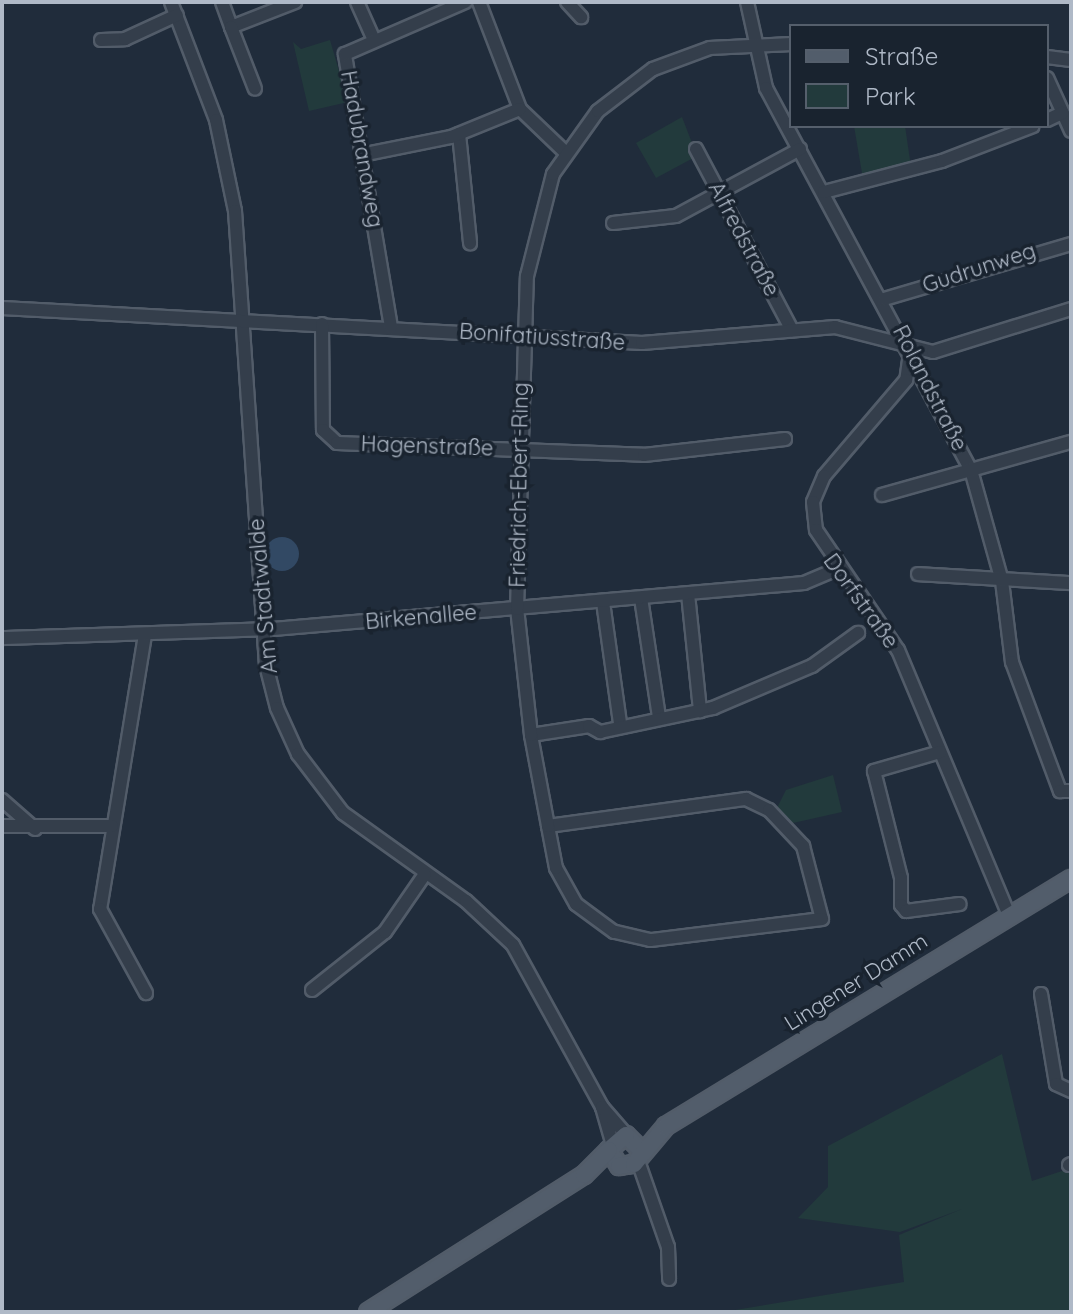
<!DOCTYPE html>
<html>
<head>
<meta charset="utf-8">
<style>
	body { margin:0 }
	#map { position:relative; width:1073px; height:1314px; overflow:hidden; background:#202c3b; font-family:Quicksand,sans-serif }
	div>[style] { position:absolute }
	.green>* { inset:0; background:#223a3c }
	.water>* { inset:0; background:#324964 }
	.round { border-radius:50% }
	.roads { filter:drop-shadow(2px 0 #525c69) drop-shadow(-2px 0 #525c69) drop-shadow(0 2px #525c69) drop-shadow(0 -2px #525c69) }
	.minor>* { height:12px; margin:-6px; padding:0 6px; transform-origin:6px; border-radius:6px; background:#343e4b }
	.major>* { height:16px; margin:-8px; padding:0 8px; transform-origin:8px; border-radius:8px; background:#525d6b }
	span { translate:-50% -50%; white-space:nowrap; text-align:center; line-height:1.15; -webkit-text-stroke:7px #19232f; paint-order:stroke }
	.street-label { font-size:22px; color:#afb9c7 }
	.frame { position:absolute; inset:0; border:4px solid #afb9c7; pointer-events:none }
	.legend { position:absolute; left:789px; top:24px; width:260px; height:104px; box-sizing:border-box; background:#19232f; border:2px solid #555f6c; margin:0; padding:10px 14px; list-style:none; font-size:24px; color:#afb9c7 }
	.legend li { display:flex; align-items:center; gap:16px; height:40px }
	.legend b { width:40px; border:2px solid #555f6c }
</style>
</head>
<body>
<div id="map">
	<div class="green">
		<i style="clip-path:polygon(330px 40px,348px 102px,309px 111px,293px 42px,301px 49px)"></i>
		<i style="clip-path:polygon(682px 117px,697px 156px,656px 178px,636px 143px)"></i>
		<i style="clip-path:polygon(854px 126px,905px 126px,911px 167px,863px 179px)"></i>
		<i style="clip-path:polygon(833px 775px,842px 812px,793px 823px,777px 808px,786px 790px)"></i>
		<i style="clip-path:polygon(1002px 1054px,1032px 1181px,1071px 1168px,1071px 1312px,723px 1312px,904px 1282px,899px 1235px,962px 1209px,900px 1232px,798px 1218px,828px 1187px,828px 1146px)"></i>
	</div>
	<div class="water">
		<i class="round" style="left:265px;top:537px;width:34px;height:34px"></i>
	</div>
	<div class="roads">
		<div class="minor">
			<i style="left:171px;top:2px;width:126px;rotate:69.1deg"></i>
			<i style="left:216px;top:120px;width:93px;rotate:78.2deg"></i>
			<i style="left:235px;top:211px;width:455px;rotate:86.1deg"></i>
			<i style="left:266px;top:665px;width:44px;rotate:75.7deg"></i>
			<i style="left:277px;top:708px;width:51px;rotate:65.5deg"></i>
			<i style="left:298px;top:754px;width:74px;rotate:52.7deg"></i>
			<i style="left:343px;top:813px;width:151px;rotate:35.6deg"></i>
			<i style="left:466px;top:901px;width:64px;rotate:43.1deg"></i>
			<i style="left:513px;top:945px;width:185px;rotate:61.2deg"></i>
			<i style="left:602px;top:1107px;width:36px;rotate:74deg"></i>
			<i style="left:222px;top:2px;width:27px;rotate:70deg"></i>
			<i style="left:231px;top:27px;width:69px;rotate:-21.3deg"></i>
			<i style="left:357px;top:2px;width:42px;rotate:65.9deg"></i>
			<i style="left:479px;top:2px;width:115px;rotate:69deg"></i>
			<i style="left:520px;top:109px;width:62px;rotate:43.7deg"></i>
			<i style="left:567px;top:2px;width:21px;rotate:47deg"></i>
			<i style="left:747px;top:2px;width:88px;rotate:77.5deg"></i>
			<i style="left:766px;top:88px;width:434px;rotate:61.8deg"></i>
			<i style="left:971px;top:470px;width:115px;rotate:74.4deg"></i>
			<i style="left:1002px;top:581px;width:82px;rotate:83deg"></i>
			<i style="left:1012px;top:662px;width:138px;rotate:69.6deg"></i>
			<i style="left:1060px;top:791px;width:11px"></i>
			<i style="left:231px;top:27px;width:66px;rotate:68.8deg"></i>
			<i style="left:101px;top:40px;width:24px;rotate:-2deg"></i>
			<i style="left:125px;top:39px;width:57px;rotate:-24.8deg"></i>
			<i style="left:1047px;top:57px;width:24px;rotate:7deg"></i>
			<i style="left:1047px;top:78px;width:58px;rotate:65.6deg"></i>
			<i style="left:1047px;top:120px;width:17px;rotate:-25deg"></i>
			<i style="left:459px;top:134px;width:110px;rotate:84.2deg"></i>
			<i style="left:696px;top:149px;width:205px;rotate:62.1deg"></i>
			<i style="left:366px;top:154px;width:87px;rotate:-11.3deg"></i>
			<i style="left:451px;top:137px;width:74px;rotate:-22.1deg"></i>
			<i style="left:824px;top:192px;width:122px;rotate:-14.7deg"></i>
			<i style="left:942px;top:161px;width:97px;rotate:-21deg"></i>
			<i style="left:613px;top:223px;width:63px;rotate:-6.3deg"></i>
			<i style="left:676px;top:216px;width:141px;rotate:-28.4deg"></i>
			<i style="left:884px;top:299px;width:195px;rotate:-16.4deg"></i>
			<i style="left:2px;top:308px;width:641px;rotate:3.13deg"></i>
			<i style="left:642px;top:343px;width:194px;rotate:-4.7deg"></i>
			<i style="left:835px;top:327px;width:101px;rotate:14.3deg"></i>
			<i style="left:933px;top:352px;width:145px;rotate:-17.3deg"></i>
			<i style="left:322px;top:324px;width:106px;rotate:89.5deg"></i>
			<i style="left:323px;top:430px;width:19px;rotate:43deg"></i>
			<i style="left:337px;top:443px;width:307px;rotate:2.2deg"></i>
			<i style="left:644px;top:455px;width:142px;rotate:-6.5deg"></i>
			<i style="left:391px;top:327px;width:277px;rotate:-99.6deg"></i>
			<i style="left:345px;top:54px;width:131px;rotate:-23.4deg"></i>
			<i style="left:910px;top:353px;width:27px;rotate:98deg"></i>
			<i style="left:906px;top:380px;width:126px;rotate:130.5deg"></i>
			<i style="left:824px;top:476px;width:28px;rotate:113deg"></i>
			<i style="left:813px;top:502px;width:28px;rotate:84deg"></i>
			<i style="left:816px;top:530px;width:145px;rotate:55.7deg"></i>
			<i style="left:898px;top:650px;width:285px;rotate:67.3deg"></i>
			<i style="left:882px;top:495px;width:196px;rotate:-15.7deg"></i>
			<i style="left:918px;top:574px;width:153px;rotate:3.4deg"></i>
			<i style="left:688px;top:594px;width:118px;rotate:84.1deg"></i>
			<i style="left:641px;top:598px;width:120px;rotate:81.4deg"></i>
			<i style="left:603px;top:602px;width:122px;rotate:82deg"></i>
			<i style="left:145px;top:635px;width:278px;rotate:99.3deg"></i>
			<i style="left:100px;top:909px;width:96px;rotate:61.3deg"></i>
			<i style="left:2px;top:638px;width:271px;rotate:-1.9deg"></i>
			<i style="left:273px;top:629px;width:533px;rotate:-4.95deg"></i>
			<i style="left:804px;top:583px;width:36px;rotate:-23deg"></i>
			<i style="left:531px;top:735px;width:59px;rotate:-8.8deg"></i>
			<i style="left:589px;top:726px;width:13px;rotate:29deg"></i>
			<i style="left:600px;top:732px;width:116px;rotate:-12deg"></i>
			<i style="left:713px;top:708px;width:108px;rotate:-23deg"></i>
			<i style="left:812px;top:666px;width:57px;rotate:-35.7deg"></i>
			<i style="left:940px;top:752px;width:69px;rotate:163.9deg"></i>
			<i style="left:874px;top:771px;width:110px;rotate:75.8deg"></i>
			<i style="left:901px;top:878px;width:27px;rotate:90deg"></i>
			<i style="left:901px;top:905px;width:8px;rotate:50deg"></i>
			<i style="left:906px;top:911px;width:54px;rotate:-7.4deg"></i>
			<i style="left:2px;top:800px;width:44px;rotate:41.3deg"></i>
			<i style="left:2px;top:826px;width:110px"></i>
			<i style="left:548px;top:826px;width:200px;rotate:-7.8deg"></i>
			<i style="left:746px;top:799px;width:25px;rotate:26deg"></i>
			<i style="left:769px;top:810px;width:50px;rotate:46.6deg"></i>
			<i style="left:803px;top:846px;width:75px;rotate:75.4deg"></i>
			<i style="left:822px;top:919px;width:173px;rotate:173deg"></i>
			<i style="left:650px;top:940px;width:37px;rotate:-167deg"></i>
			<i style="left:614px;top:932px;width:47px;rotate:-143.6deg"></i>
			<i style="left:576px;top:904px;width:41px;rotate:-119.1deg"></i>
			<i style="left:556px;top:868px;width:43px;rotate:-100.8deg"></i>
			<i style="left:548px;top:826px;width:93px;rotate:-100.6deg"></i>
			<i style="left:531px;top:735px;width:127px;rotate:-96.3deg"></i>
			<i style="left:517px;top:609px;width:333px;rotate:-88.3deg"></i>
			<i style="left:527px;top:276px;width:105px;rotate:-75.7deg"></i>
			<i style="left:553px;top:174px;width:77px;rotate:-54.5deg"></i>
			<i style="left:598px;top:111px;width:69px;rotate:-37.4deg"></i>
			<i style="left:653px;top:69px;width:61px;rotate:-20.2deg"></i>
			<i style="left:710px;top:48px;width:81px;rotate:-2.8deg"></i>
			<i style="left:312px;top:990px;width:93px;rotate:-38.5deg"></i>
			<i style="left:385px;top:932px;width:70px;rotate:-55.4deg"></i>
			<i style="left:1041px;top:994px;width:91px;rotate:80.5deg"></i>
			<i style="left:1056px;top:1084px;width:17px;rotate:25deg"></i>
			<i style="left:602px;top:1107px;width:37px;rotate:49deg"></i>
			<i style="left:638px;top:1161px;width:91px;rotate:70.8deg"></i>
			<i style="left:668px;top:1247px;width:32px;rotate:88deg"></i>
			<i style="left:1069px;top:1165px;width:2px;rotate:-27deg"></i>
		</div>
		<div class="major">
			<i style="left:641px;top:1150px;width:21px;rotate:-135deg"></i>
			<i style="left:626px;top:1135px;width:23px;rotate:139deg"></i>
			<i style="left:609px;top:1150px;width:19px;rotate:58deg"></i>
			<i style="left:619px;top:1166px;width:15px;rotate:-8deg"></i>
			<i style="left:634px;top:1164px;width:50px;rotate:-49.9deg"></i>
			<i style="left:666px;top:1126px;width:474px;rotate:-31.4deg"></i>
			<i style="left:368px;top:1312px;width:256px;rotate:-32.4deg"></i>
			<i style="left:584px;top:1175px;width:35px;rotate:-45deg"></i>
		</div>
	</div>
	<div class="street-label">
		<span style="left:362px;top:149px;rotate:80deg">Hadubrandweg</span>
		<span style="left:744px;top:239px;rotate:62deg">Alfredstraße</span>
		<span style="left:979px;top:268px;rotate:-18deg">Gudrunweg</span>
		<span style="left:542px;top:337px;rotate:4deg">Bonifatiusstraße</span>
		<span style="left:930px;top:388px;rotate:63deg">Rolandstraße</span>
		<span style="left:427px;top:446px;rotate:2deg">Hagenstraße</span>
		<span style="left:519px;top:485px;rotate:-89deg">Friedrich-Ebert-Ring</span>
		<span style="left:263px;top:596px;rotate:-95deg">Am Stadtwalde</span>
		<span style="left:861px;top:601px;rotate:54deg">Dorfstraße</span>
		<span style="left:421px;top:617px;rotate:-5deg">Birkenallee</span>
		<span style="left:856px;top:982px;rotate:-32deg">Lingener Damm</span>
	</div>
	<div class="frame"></div>
	<ul class="legend">
	<li><b style="height:10px;background:#525d6b"></b>Straße</li>
	<li><b style="height:22px;background:#223a3c"></b>Park</li>
	</ul>
</div>
</body>
</html>
